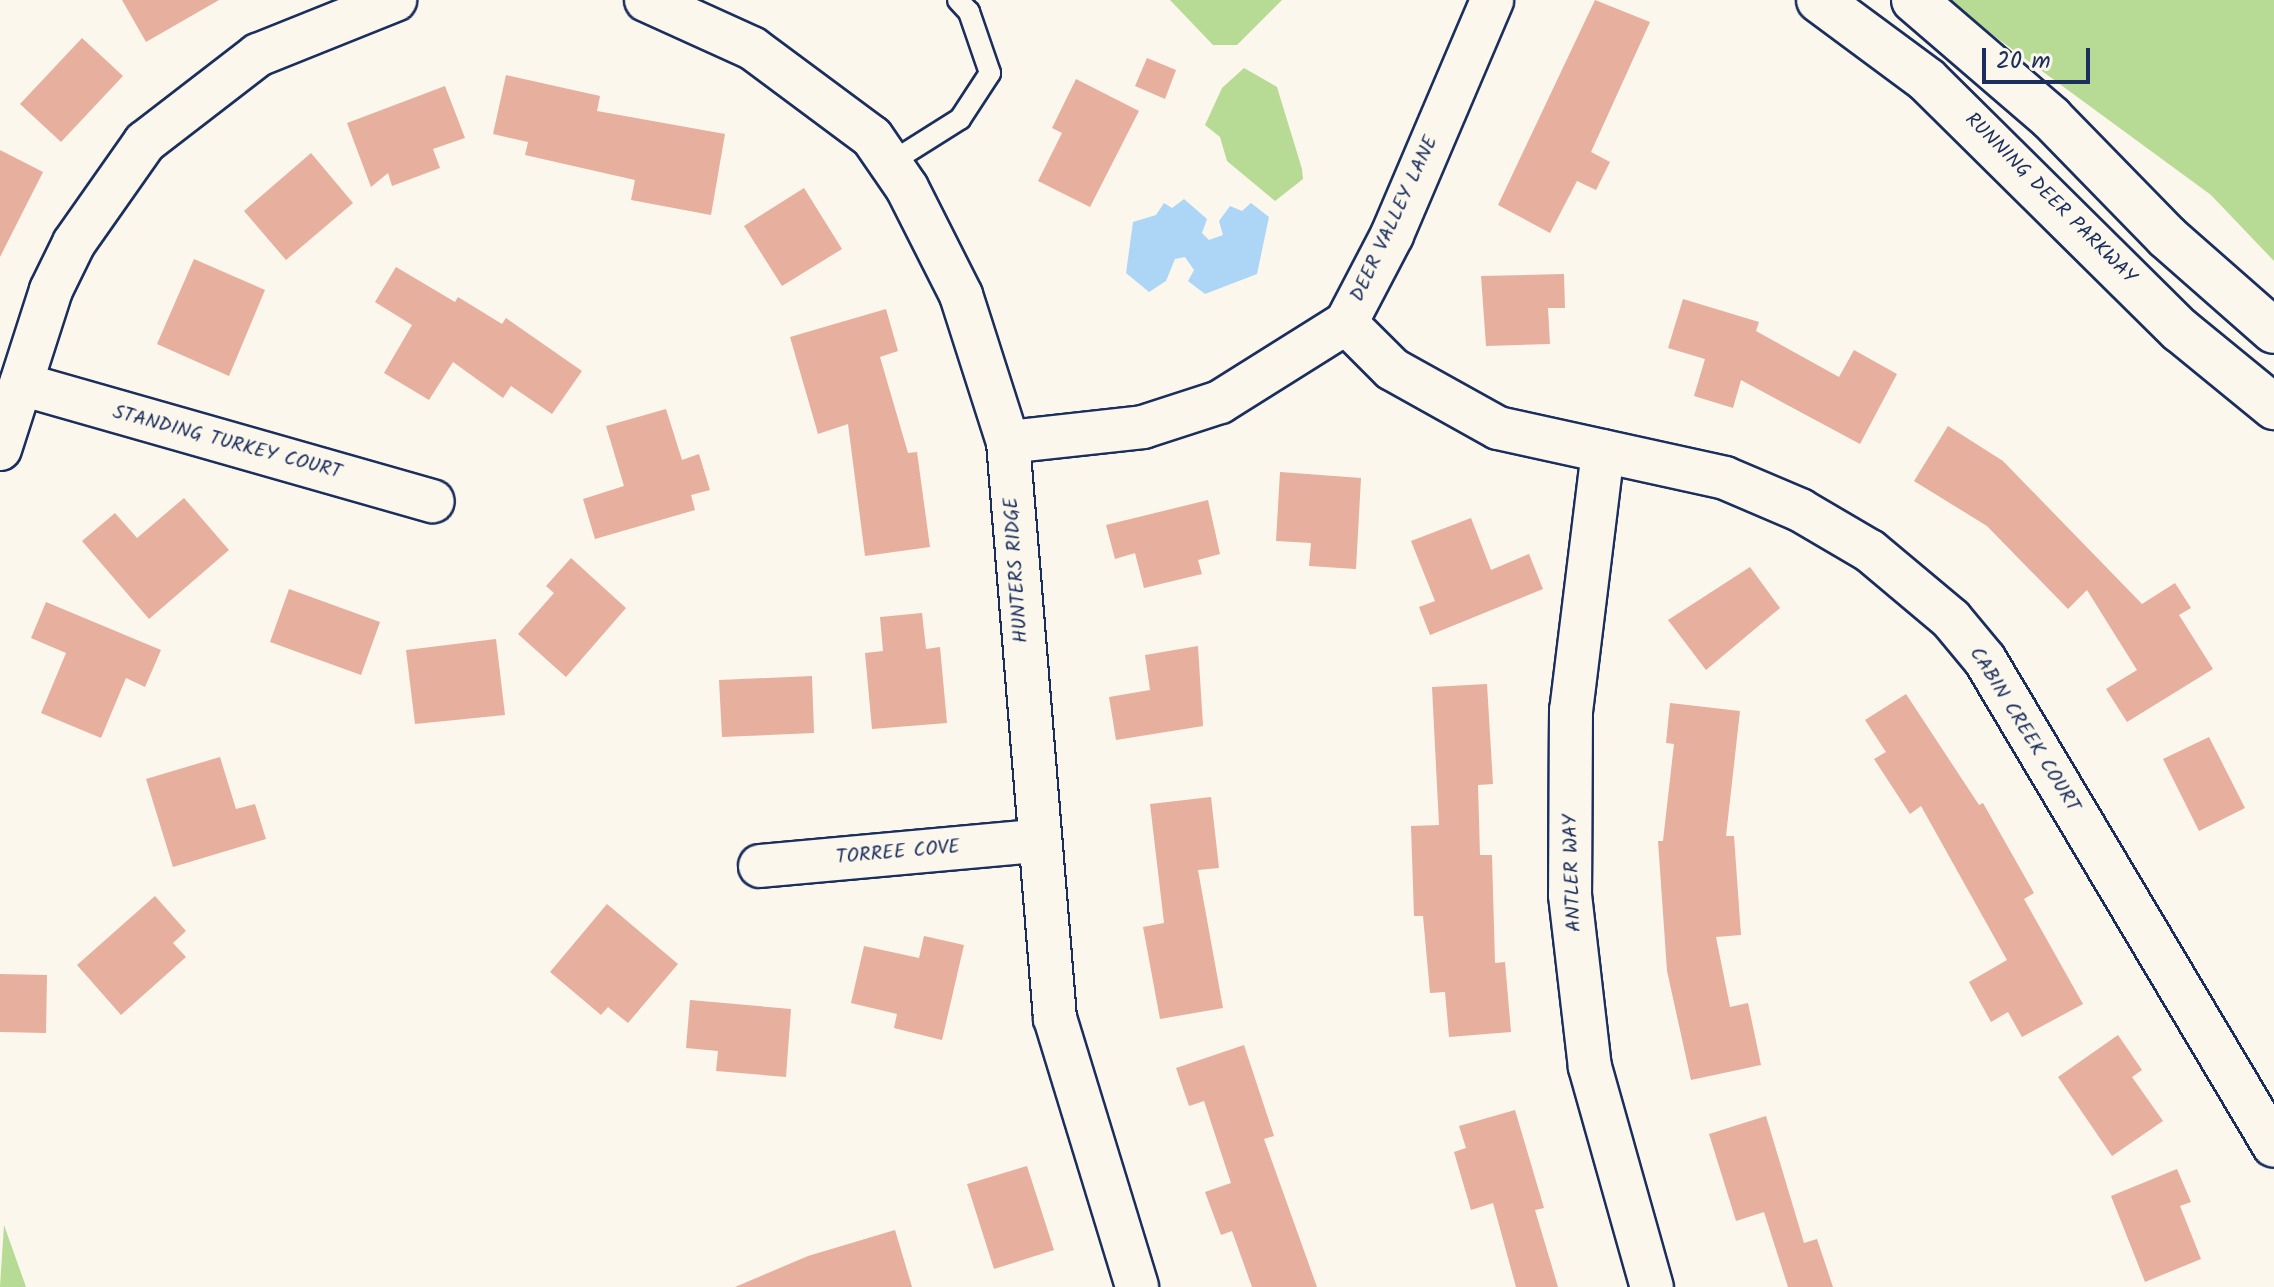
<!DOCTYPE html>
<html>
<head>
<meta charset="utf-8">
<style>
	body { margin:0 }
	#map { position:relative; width:2274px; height:1287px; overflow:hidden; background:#fbf7ec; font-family:Kalam,sans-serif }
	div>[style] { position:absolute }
	.green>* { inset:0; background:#b7da94 }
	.water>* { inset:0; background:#acd5f6 }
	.building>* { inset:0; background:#e7af9e }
	.roads { filter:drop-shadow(2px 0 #1b2f5e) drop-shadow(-2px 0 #1b2f5e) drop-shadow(0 2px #1b2f5e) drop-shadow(0 -2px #1b2f5e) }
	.lane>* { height:20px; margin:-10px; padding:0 10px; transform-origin:10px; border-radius:10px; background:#fbf7ec }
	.street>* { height:42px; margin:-21px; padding:0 21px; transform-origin:21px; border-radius:21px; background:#fbf7ec }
	.secondary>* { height:44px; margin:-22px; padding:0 22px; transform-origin:22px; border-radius:22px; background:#fbf7ec }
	span { translate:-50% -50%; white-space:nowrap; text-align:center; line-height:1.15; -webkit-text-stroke:6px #fbf7ec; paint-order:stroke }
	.street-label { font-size:20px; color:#1b2f5e }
	.scale { position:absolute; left:1982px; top:48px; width:108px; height:36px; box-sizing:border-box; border:4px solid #1b2f5e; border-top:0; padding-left:10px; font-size:24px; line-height:28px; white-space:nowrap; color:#1b2f5e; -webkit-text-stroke:6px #fbf7ec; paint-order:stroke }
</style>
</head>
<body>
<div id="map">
	<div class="green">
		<i style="clip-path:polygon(1170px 0,1282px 0,1237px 45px,1213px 45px)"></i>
		<i style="clip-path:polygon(1945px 0,2274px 0,2274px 261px,2211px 195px)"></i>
		<i style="clip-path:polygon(1244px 68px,1277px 87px,1302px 169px,1303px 179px,1275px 201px,1227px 161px,1220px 137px,1205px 125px,1222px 88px)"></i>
		<i style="clip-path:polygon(4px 1225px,26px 1287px,0 1287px)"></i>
	</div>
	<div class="water">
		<i style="clip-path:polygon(1184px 199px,1207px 219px,1202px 233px,1209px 240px,1223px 235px,1219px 221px,1230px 206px,1242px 211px,1251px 203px,1269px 217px,1257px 274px,1205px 294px,1188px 281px,1194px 270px,1185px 257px,1175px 259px,1166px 281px,1149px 292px,1126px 273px,1133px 222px,1156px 215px,1164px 203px,1172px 208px)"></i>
	</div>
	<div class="building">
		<i style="clip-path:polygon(122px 0,219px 0,146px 42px)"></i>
		<i style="clip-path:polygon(1595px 0,1650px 22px,1591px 152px,1610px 162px,1596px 190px,1577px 181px,1550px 233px,1498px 205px)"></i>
		<i style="clip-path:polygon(82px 38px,123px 76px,61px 142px,20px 104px)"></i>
		<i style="clip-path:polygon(1147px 58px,1176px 70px,1165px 99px,1135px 86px)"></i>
		<i style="clip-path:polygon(506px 75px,600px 96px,597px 111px,725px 134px,711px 215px,631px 200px,635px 180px,525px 155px,528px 142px,493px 134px)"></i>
		<i style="clip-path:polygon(1076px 79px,1139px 111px,1090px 207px,1038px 181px,1062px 133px,1052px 128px)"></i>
		<i style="clip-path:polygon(445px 86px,465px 138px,433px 149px,440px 168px,392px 186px,388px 173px,371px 187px,347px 123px)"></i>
		<i style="clip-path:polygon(0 150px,43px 172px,0 257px)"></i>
		<i style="clip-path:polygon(311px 153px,353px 203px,286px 260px,244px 211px)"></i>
		<i style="clip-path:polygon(804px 188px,842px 249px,782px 286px,744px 226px)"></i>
		<i style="clip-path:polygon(194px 259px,265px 290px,229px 376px,157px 344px)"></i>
		<i style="clip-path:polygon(396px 267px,455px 302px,458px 297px,502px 324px,506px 318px,582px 371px,552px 414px,511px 386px,503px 398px,453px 362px,429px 400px,384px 373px,412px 325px,375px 302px)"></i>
		<i style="clip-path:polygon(1564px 274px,1565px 308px,1548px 308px,1550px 344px,1486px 346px,1481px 276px)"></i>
		<i style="clip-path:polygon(1683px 299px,1759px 322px,1756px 331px,1839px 377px,1854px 350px,1897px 374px,1860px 444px,1741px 380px,1733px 408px,1694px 396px,1705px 359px,1668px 348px)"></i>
		<i style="clip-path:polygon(886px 309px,898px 351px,880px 357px,908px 453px,917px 452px,930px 547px,865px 556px,848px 424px,818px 434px,790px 337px)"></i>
		<i style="clip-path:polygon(666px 409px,682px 460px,699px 454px,710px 490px,691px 495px,695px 510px,595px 539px,583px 499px,624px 486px,606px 426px)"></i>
		<i style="clip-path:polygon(1948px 426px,2003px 461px,2142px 604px,2175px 583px,2191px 608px,2179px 615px,2213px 669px,2127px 722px,2106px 689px,2137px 670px,2087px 590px,2068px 609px,1987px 526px,1914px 481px)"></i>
		<i style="clip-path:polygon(1280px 472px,1361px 478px,1356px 569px,1309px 566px,1311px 543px,1276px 541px)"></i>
		<i style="clip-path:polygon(184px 498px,229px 550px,149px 619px,82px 541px,115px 513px,137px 538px)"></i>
		<i style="clip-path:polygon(1208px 500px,1220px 554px,1198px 560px,1202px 574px,1144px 588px,1135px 553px,1115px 559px,1106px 525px)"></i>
		<i style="clip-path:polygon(1471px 518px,1491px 570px,1529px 554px,1543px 589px,1430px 635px,1419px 607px,1435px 601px,1411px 541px)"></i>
		<i style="clip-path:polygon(571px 558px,626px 608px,566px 677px,518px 634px,554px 593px,546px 586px)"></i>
		<i style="clip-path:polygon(1750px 567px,1780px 608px,1706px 670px,1668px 620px)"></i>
		<i style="clip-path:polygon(289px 589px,380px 622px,361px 675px,270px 642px)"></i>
		<i style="clip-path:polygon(46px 602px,161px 650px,145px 687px,126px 678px,101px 738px,41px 713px,66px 653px,31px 638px)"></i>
		<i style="clip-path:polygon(922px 613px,926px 649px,940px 647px,947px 723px,872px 729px,865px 653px,883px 651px,880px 617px)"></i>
		<i style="clip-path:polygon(496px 639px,505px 715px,415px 724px,406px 650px)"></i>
		<i style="clip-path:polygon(1198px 646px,1203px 726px,1116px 740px,1109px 697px,1150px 690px,1145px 655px)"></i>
		<i style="clip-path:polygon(812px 676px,814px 733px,722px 737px,719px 680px)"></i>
		<i style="clip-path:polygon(1487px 684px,1493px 784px,1478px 785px,1480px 855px,1492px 855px,1495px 963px,1505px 962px,1511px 1032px,1449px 1037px,1445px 992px,1430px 993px,1423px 916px,1414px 916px,1411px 826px,1439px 825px,1432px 687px)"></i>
		<i style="clip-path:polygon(1906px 694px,1979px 805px,1983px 803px,2034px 893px,2024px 899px,2083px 1004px,2022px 1037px,2008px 1012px,1991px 1022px,1969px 982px,2007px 960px,1921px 806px,1910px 814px,1874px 759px,1886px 752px,1865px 720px)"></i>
		<i style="clip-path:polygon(1670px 703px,1740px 711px,1726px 836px,1734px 836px,1741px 935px,1716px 937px,1730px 1007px,1748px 1003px,1761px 1065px,1691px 1080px,1667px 971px,1658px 841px,1663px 841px,1674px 744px,1666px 743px)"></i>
		<i style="clip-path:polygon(2209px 737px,2245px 808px,2199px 831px,2163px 759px)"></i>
		<i style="clip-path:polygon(220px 757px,236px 809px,255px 804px,266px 839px,173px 867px,146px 779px)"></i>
		<i style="clip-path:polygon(1211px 797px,1219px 868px,1198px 870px,1223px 1008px,1160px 1019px,1143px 927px,1164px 923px,1150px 804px)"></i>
		<i style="clip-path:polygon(155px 896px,186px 931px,173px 943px,186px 957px,121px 1015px,77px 965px)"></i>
		<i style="clip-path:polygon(607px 904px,678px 964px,628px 1023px,608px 1007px,601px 1015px,550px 972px)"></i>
		<i style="clip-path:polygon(924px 936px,964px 945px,942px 1040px,894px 1028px,897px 1014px,851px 1003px,864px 946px,919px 958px)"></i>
		<i style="clip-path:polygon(0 974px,47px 975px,46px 1033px,0 1032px)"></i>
		<i style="clip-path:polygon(690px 1000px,791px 1009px,786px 1077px,716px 1071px,718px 1051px,686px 1048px)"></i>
		<i style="clip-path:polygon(2118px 1035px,2142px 1070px,2132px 1077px,2163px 1121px,2112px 1156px,2058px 1077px)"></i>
		<i style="clip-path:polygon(1244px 1045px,1274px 1136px,1264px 1139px,1317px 1287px,1252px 1287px,1232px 1231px,1221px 1235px,1205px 1192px,1231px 1183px,1204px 1101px,1189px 1106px,1176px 1068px)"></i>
		<i style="clip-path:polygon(1515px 1110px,1544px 1208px,1535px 1210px,1558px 1287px,1516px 1287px,1493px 1203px,1471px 1210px,1454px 1152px,1466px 1148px,1459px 1126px)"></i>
		<i style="clip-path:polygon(1766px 1116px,1804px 1243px,1817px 1239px,1833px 1287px,1788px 1287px,1764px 1212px,1736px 1221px,1709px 1134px)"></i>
		<i style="clip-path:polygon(1027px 1166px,1054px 1250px,994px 1269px,967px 1184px)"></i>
		<i style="clip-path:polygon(2177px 1169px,2191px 1202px,2180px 1206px,2201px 1259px,2145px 1282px,2111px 1196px)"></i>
		<i style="clip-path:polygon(895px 1230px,912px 1287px,735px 1287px,808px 1256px)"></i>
	</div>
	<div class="roads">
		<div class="lane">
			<i style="left:890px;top:163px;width:83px;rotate:-32.2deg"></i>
			<i style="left:960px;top:119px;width:55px;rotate:-56.9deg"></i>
			<i style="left:990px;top:73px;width:65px;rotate:-109deg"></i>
			<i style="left:969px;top:12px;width:16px;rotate:-133deg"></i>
		</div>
		<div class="street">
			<i style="left:646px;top:0;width:116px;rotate:24.4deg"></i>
			<i style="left:752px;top:48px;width:149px;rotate:36.6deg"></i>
			<i style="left:872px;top:137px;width:62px;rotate:55.5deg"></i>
			<i style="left:907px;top:188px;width:120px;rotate:63.2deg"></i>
			<i style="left:961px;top:295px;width:154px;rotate:72.3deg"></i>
			<i style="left:1008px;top:442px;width:578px;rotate:85.34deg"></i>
			<i style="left:1055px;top:1018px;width:281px;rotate:73deg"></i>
			<i style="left:1346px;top:323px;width:65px;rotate:45deg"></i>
			<i style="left:1392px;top:369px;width:121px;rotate:29.1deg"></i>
			<i style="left:1498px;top:428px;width:232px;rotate:12.4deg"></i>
			<i style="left:1725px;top:478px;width:82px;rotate:23.1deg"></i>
			<i style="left:1800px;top:510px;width:81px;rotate:30.4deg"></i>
			<i style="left:1870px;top:551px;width:106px;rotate:40deg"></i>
			<i style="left:1951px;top:619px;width:53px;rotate:50.3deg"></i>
			<i style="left:1985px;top:660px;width:565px;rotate:59.26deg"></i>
			<i style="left:21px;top:384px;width:428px;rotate:15.9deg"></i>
			<i style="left:1008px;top:442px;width:136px;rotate:-6.3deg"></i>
			<i style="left:1143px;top:427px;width:81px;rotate:-18deg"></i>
			<i style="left:1220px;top:402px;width:149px;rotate:-32.1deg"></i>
			<i style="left:1346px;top:323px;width:99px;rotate:-62.4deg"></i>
			<i style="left:1392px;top:235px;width:255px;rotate:-66.9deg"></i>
			<i style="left:0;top:449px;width:167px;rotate:-72.2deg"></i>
			<i style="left:51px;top:290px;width:52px;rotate:-63.9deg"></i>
			<i style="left:74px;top:243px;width:123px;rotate:-54.9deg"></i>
			<i style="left:145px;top:142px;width:143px;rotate:-37.6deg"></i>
			<i style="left:258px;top:55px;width:148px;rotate:-21.9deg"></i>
			<i style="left:1603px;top:451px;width:261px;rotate:97deg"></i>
			<i style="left:1571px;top:710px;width:185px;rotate:90.3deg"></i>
			<i style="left:1570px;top:895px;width:173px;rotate:83.4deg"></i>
			<i style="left:1590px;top:1067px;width:229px;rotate:74.3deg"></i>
			<i style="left:760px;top:866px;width:277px;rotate:-5.2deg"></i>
		</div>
		<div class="secondary">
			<i style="left:1819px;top:0;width:134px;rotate:36.5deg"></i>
			<i style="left:1927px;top:80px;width:356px;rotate:44.7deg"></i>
			<i style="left:2180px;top:330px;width:122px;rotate:39.3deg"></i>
			<i style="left:1914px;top:0;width:181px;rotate:40.7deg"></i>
			<i style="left:2051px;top:118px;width:166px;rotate:45.7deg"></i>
			<i style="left:2167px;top:237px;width:142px;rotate:41.3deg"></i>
		</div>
	</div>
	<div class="street-label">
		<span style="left:2050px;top:199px;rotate:45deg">RUNNING DEER PARKWAY</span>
		<span style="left:1395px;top:219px;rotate:-65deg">DEER VALLEY LANE</span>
		<span style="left:227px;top:443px;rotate:15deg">STANDING TURKEY COURT</span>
		<span style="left:1017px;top:570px;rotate:-94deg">HUNTERS RIDGE</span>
		<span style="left:2024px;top:730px;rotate:58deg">CABIN CREEK COURT</span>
		<span style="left:898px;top:853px;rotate:-5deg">TORREE COVE</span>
		<span style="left:1573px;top:873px;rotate:-92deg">ANTLER WAY</span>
	</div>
	<div class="scale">20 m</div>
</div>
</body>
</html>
